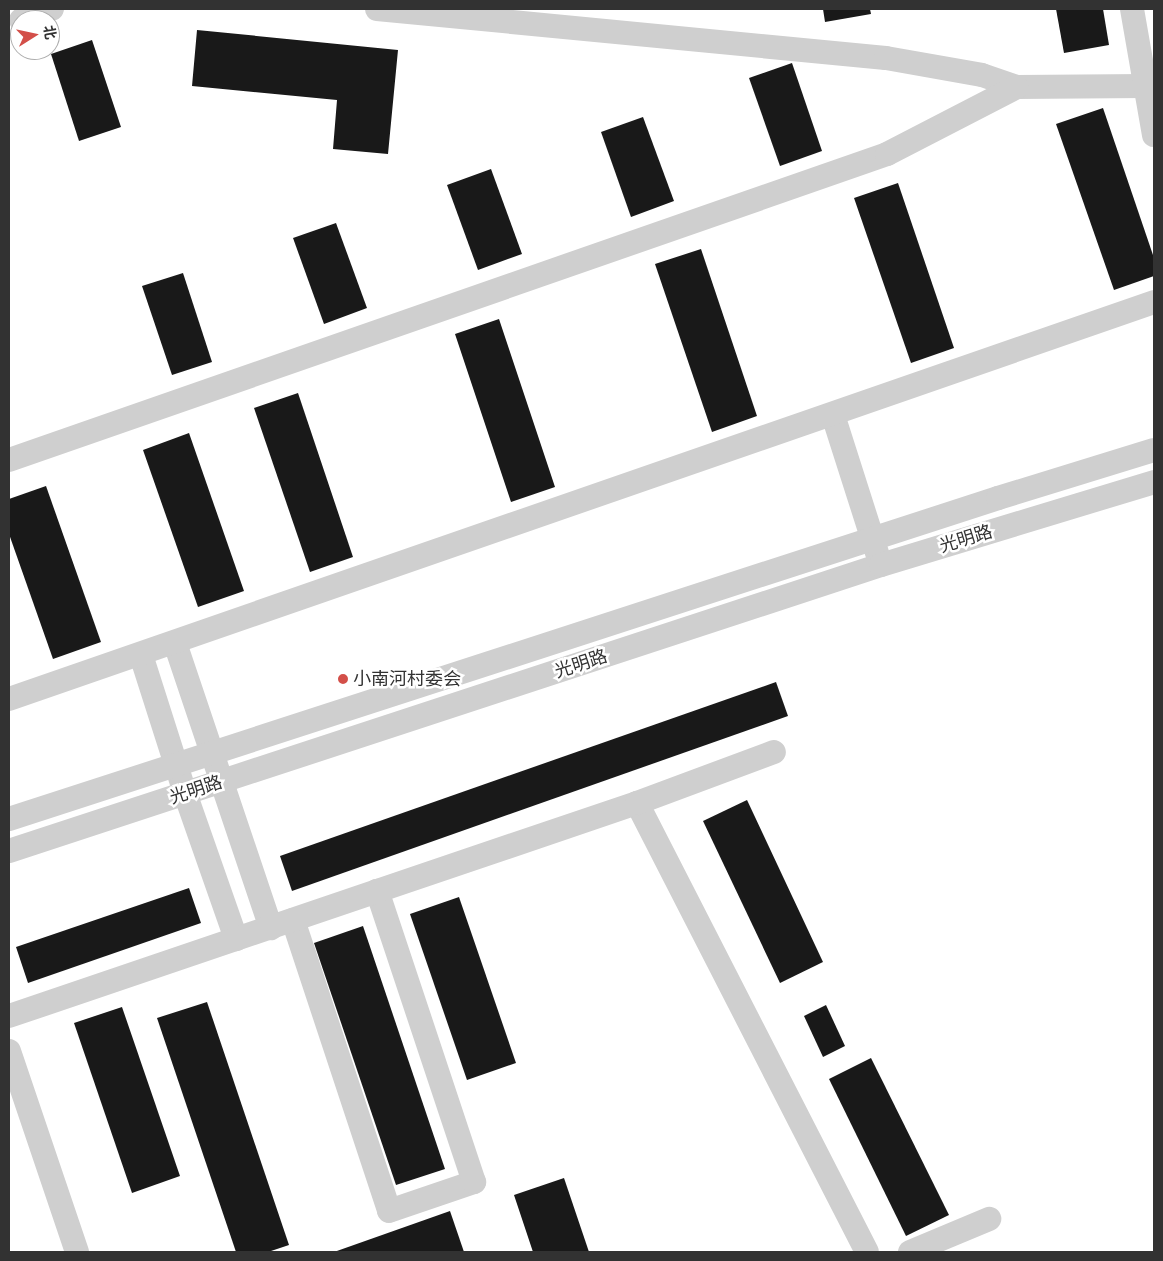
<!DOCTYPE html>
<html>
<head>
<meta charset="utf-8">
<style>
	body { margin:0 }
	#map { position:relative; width:1163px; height:1261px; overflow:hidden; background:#fff; font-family:Figtree,"Noto Sans SC",sans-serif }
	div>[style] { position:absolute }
	.building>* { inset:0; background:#191919 }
	.minor>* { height:24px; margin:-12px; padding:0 12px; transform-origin:12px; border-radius:12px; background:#cfcfcf }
	.dots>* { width:14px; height:14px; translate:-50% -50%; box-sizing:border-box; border:2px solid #fff; border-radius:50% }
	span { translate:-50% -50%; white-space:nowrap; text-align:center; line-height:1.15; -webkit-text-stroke:5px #fff; paint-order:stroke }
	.street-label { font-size:18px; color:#323232 }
	.poi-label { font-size:18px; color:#323232 }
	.left { translate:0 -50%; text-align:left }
	.frame { position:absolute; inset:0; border:10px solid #323232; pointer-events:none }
	.north { position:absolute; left:10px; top:10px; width:50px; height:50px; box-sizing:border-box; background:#fff; border:1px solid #adadad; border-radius:50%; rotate:80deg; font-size:14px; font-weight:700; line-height:20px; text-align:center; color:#323232 }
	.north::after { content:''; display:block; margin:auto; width:18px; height:22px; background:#d34f49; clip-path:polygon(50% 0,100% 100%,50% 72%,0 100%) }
</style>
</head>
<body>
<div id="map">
	<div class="building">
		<i style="clip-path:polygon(823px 9px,870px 9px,871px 14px,825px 22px)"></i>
		<i style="clip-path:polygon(1056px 9px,1103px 9px,1109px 45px,1064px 53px)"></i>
		<i style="clip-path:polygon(197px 30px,398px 50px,388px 154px,333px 149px,337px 100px,192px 86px)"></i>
		<i style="clip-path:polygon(92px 40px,121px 127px,79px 141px,51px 54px)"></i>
		<i style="clip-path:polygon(792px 63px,822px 151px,780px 166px,749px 78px)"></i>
		<i style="clip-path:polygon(1103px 108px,1154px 258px,1154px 276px,1114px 290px,1056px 124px)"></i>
		<i style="clip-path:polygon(643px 117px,674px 201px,631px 217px,601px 132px)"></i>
		<i style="clip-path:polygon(491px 169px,522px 254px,478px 270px,447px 185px)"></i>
		<i style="clip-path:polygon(898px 183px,954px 348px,911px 363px,854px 198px)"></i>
		<i style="clip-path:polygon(336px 223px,367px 308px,324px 324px,293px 238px)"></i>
		<i style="clip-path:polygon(701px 249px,757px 416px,712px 432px,655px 264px)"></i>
		<i style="clip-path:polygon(183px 273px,212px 362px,172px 375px,142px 286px)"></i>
		<i style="clip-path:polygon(499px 319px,555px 487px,511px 502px,455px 334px)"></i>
		<i style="clip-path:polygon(298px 393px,353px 557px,310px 572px,254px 408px)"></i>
		<i style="clip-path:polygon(189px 433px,244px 591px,198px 607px,143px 450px)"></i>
		<i style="clip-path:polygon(46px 486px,101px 642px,53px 659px,9px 534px,9px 499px)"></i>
		<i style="clip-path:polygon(776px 682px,788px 716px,292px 891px,280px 856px)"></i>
		<i style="clip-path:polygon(747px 800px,823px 962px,780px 983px,703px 821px)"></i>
		<i style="clip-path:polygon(189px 888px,201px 923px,28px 983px,16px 947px)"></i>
		<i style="clip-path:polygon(459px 897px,516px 1063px,467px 1080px,410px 914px)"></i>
		<i style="clip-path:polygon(363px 926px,445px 1169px,396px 1185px,314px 943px)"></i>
		<i style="clip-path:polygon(207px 1002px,289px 1245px,268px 1252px,236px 1252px,157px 1018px)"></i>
		<i style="clip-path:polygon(826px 1005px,845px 1046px,823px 1057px,804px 1016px)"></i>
		<i style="clip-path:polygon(122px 1007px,180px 1176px,132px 1193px,74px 1023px)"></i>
		<i style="clip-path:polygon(871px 1058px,949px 1215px,906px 1236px,829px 1079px)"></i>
		<i style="clip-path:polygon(564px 1178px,589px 1252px,533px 1252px,514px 1195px)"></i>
		<i style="clip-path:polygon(450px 1211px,464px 1252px,334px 1252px)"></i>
	</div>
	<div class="minor">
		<i style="left:377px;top:9px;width:511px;rotate:5.5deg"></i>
		<i style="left:886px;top:58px;width:97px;rotate:10deg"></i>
		<i style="left:982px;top:75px;width:37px;rotate:19deg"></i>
		<i style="left:1017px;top:87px;width:129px;rotate:-0.4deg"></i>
		<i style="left:1132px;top:9px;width:128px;rotate:80.1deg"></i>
		<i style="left:21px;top:20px;width:33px;rotate:-20deg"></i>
		<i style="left:833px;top:415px;width:145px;rotate:72.3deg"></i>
		<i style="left:9px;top:460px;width:930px;rotate:-19.21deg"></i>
		<i style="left:887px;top:154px;width:146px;rotate:-27.3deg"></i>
		<i style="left:175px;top:643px;width:301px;rotate:71.4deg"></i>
		<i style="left:141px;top:655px;width:145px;rotate:72.3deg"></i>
		<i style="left:185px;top:793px;width:155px;rotate:70.7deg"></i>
		<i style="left:9px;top:699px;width:1212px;rotate:-19.12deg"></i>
		<i style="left:637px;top:803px;width:504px;rotate:62.88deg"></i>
		<i style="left:9px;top:819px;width:1040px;rotate:-17.98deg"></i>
		<i style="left:998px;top:498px;width:163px;rotate:-17.1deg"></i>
		<i style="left:9px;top:851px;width:918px;rotate:-18.16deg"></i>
		<i style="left:881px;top:565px;width:285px;rotate:-16.9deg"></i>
		<i style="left:293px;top:920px;width:306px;rotate:71.7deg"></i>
		<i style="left:389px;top:1211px;width:90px;rotate:-18.8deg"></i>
		<i style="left:474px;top:1182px;width:307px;rotate:-108.4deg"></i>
		<i style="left:9px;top:1016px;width:663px;rotate:-18.74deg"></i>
		<i style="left:637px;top:803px;width:146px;rotate:-20.4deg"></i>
		<i style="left:9px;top:1051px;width:212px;rotate:71.3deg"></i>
		<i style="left:910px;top:1252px;width:86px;rotate:-22.7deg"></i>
	</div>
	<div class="dots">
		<i style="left:343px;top:679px;background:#d34f49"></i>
	</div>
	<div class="street-label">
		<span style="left:966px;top:539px;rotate:-17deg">光明路</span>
		<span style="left:581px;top:664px;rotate:-18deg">光明路</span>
		<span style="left:196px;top:790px;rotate:-18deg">光明路</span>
	</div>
	<div class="poi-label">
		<span class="left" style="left:353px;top:679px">小南河村委会</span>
	</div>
	<div class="frame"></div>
	<div class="north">北</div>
</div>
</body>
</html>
